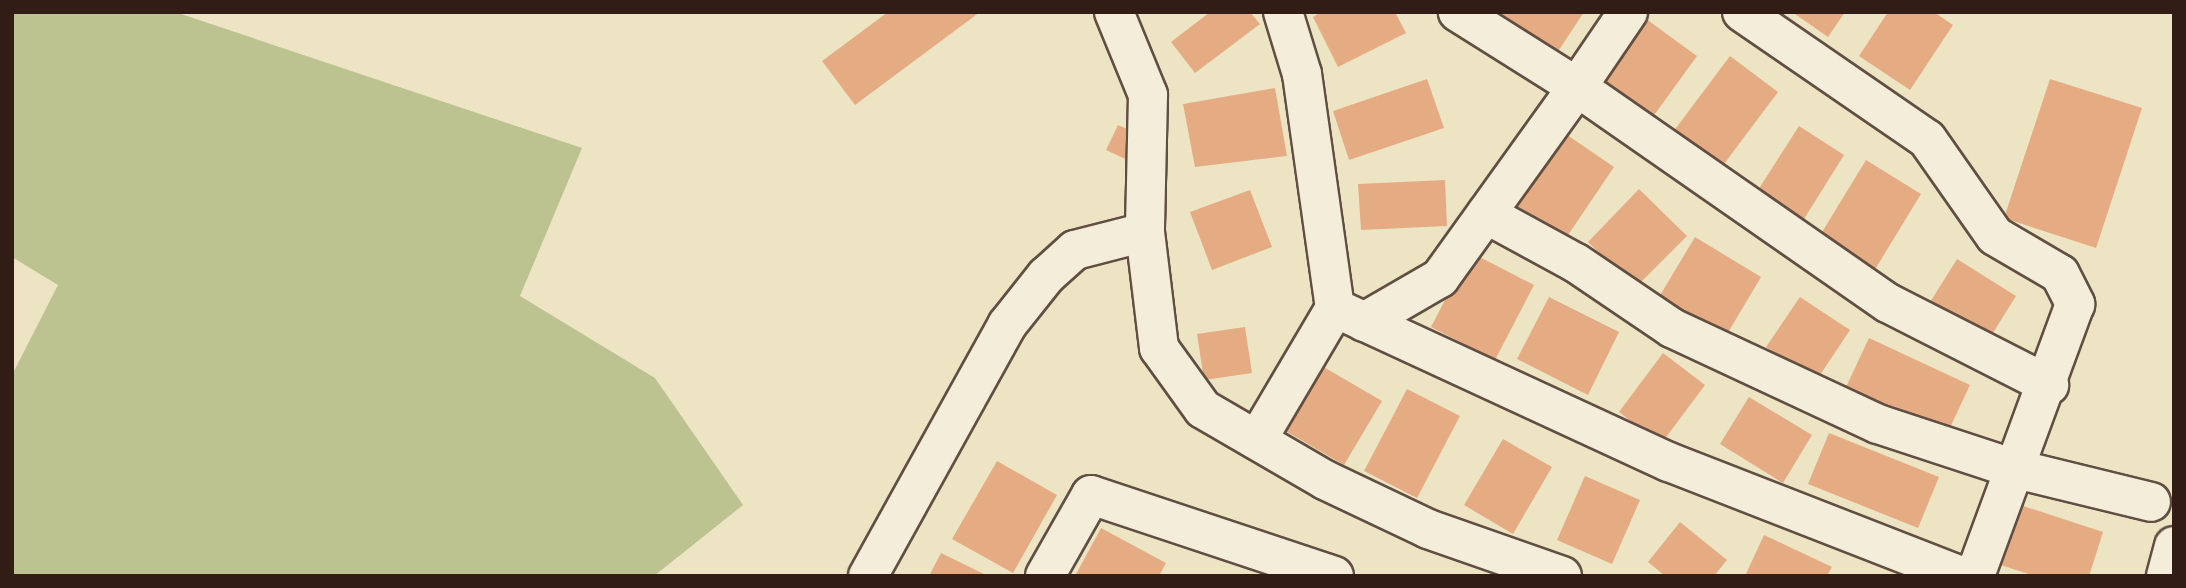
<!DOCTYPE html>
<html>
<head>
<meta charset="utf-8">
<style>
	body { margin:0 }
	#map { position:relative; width:2186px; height:588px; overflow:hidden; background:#ede4c4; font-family:"Libre Bodoni",serif }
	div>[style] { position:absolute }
	.green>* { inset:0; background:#bdc291 }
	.building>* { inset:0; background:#e5ac84 }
	.roads { filter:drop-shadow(2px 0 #604f42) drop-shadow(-2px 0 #604f42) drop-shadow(0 2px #604f42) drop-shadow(0 -2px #604f42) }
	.minor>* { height:38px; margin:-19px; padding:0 19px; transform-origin:19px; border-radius:19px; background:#f3edd9 }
	.secondary>* { height:38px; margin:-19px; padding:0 19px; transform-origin:19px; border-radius:19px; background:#f3edd9 }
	span { translate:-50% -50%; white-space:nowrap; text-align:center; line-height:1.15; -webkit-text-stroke:5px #f3edd9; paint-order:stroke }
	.frame { position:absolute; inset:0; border:14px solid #311d16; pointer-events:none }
</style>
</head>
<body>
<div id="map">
	<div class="green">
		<i style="clip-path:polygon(12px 12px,175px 12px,582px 148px,520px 296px,655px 378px,743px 505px,654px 576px,12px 576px,12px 375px,58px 285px,12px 257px)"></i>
	</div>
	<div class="building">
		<i style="clip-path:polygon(888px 12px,980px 12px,855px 105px,822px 61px)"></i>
		<i style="clip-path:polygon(1210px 12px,1250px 12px,1260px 24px,1195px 73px,1171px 42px)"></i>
		<i style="clip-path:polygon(1321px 12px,1395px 12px,1406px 33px,1338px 67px,1313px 17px)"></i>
		<i style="clip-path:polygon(1499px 12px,1584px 12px,1557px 53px)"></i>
		<i style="clip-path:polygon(1792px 12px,1845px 12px,1828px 37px)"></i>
		<i style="clip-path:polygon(1888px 12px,1934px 12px,1953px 25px,1910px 90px,1859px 56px)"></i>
		<i style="clip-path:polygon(1642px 16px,1697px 56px,1652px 118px,1597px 79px)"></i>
		<i style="clip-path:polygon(1730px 56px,1778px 92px,1721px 168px,1673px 132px)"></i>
		<i style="clip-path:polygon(1427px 79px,1444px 128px,1349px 160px,1333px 111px)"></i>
		<i style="clip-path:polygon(2050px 79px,2142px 108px,2096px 248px,2004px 218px)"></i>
		<i style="clip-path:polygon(1275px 88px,1287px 156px,1195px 167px,1183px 104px)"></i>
		<i style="clip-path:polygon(1118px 125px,1150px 139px,1138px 165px,1106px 150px)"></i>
		<i style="clip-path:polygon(1799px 126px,1844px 155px,1799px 227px,1753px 198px)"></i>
		<i style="clip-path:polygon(1557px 128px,1614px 167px,1564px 241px,1507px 202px)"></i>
		<i style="clip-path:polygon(1866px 160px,1921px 194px,1871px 276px,1816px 242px)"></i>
		<i style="clip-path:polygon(1445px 180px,1447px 226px,1361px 230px,1358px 184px)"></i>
		<i style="clip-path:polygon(1639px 189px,1687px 236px,1635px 288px,1588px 242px)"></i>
		<i style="clip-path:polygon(1250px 190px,1272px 247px,1212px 270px,1190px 212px)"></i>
		<i style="clip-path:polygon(1695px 237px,1761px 277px,1726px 336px,1659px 297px)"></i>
		<i style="clip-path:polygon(1470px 252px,1534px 285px,1495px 360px,1431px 327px)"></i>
		<i style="clip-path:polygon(1957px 259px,2016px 296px,1986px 344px,1927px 307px)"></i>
		<i style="clip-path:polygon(1549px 297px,1619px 332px,1588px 395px,1517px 359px)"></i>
		<i style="clip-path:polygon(1800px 297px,1850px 330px,1816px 381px,1766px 347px)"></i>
		<i style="clip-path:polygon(1245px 327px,1252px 373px,1204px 380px,1197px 334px)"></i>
		<i style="clip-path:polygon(1869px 338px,1970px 385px,1947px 434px,1846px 387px)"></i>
		<i style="clip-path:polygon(1663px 353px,1705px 385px,1661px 444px,1619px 412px)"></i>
		<i style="clip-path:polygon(1315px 362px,1382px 401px,1344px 465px,1277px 426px)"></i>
		<i style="clip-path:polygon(1407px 389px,1460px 416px,1417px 498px,1364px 471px)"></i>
		<i style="clip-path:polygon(1749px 397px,1812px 435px,1783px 483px,1720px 444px)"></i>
		<i style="clip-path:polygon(1829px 433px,1939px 477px,1918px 528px,1808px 484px)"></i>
		<i style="clip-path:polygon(1503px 439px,1552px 467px,1513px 534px,1464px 505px)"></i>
		<i style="clip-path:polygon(997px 461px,1057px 495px,1013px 573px,952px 539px)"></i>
		<i style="clip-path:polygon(1585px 476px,1640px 500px,1612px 564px,1557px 540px)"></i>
		<i style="clip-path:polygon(2005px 500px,2103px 532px,2089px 576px,2035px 576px,1985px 560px)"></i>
		<i style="clip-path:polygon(1680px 522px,1727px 560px,1714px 576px,1665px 576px,1648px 562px)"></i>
		<i style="clip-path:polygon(1101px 528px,1166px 563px,1159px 576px,1075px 576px)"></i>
		<i style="clip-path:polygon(1764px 535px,1832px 567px,1827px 576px,1745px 576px)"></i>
		<i style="clip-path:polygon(941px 553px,988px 576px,929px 576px)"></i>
	</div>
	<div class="roads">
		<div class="minor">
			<i style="left:1114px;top:12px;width:90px;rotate:67.7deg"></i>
			<i style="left:1148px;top:95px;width:137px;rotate:91.3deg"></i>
			<i style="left:1145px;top:232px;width:117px;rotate:83.1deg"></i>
			<i style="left:1159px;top:348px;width:75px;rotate:54.2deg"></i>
			<i style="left:1203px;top:409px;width:141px;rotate:30.2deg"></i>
			<i style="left:1325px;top:480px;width:114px;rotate:25.4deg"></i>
			<i style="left:1428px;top:529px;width:142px;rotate:19.3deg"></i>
			<i style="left:1283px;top:12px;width:65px;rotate:73deg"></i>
			<i style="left:1302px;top:74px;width:236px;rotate:82deg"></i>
			<i style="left:1335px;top:308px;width:368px;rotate:24.8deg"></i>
			<i style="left:1669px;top:462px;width:313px;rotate:21.3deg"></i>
			<i style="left:1628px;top:12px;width:91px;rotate:124.2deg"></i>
			<i style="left:1577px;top:87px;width:379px;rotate:34.8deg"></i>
			<i style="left:1888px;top:303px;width:181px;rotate:27deg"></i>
			<i style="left:1742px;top:12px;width:224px;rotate:34.5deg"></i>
			<i style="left:1927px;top:139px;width:118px;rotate:55deg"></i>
			<i style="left:1995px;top:236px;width:75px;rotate:30.3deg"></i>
			<i style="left:2060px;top:274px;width:34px;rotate:63deg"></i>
			<i style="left:2075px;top:304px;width:290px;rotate:110.2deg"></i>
			<i style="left:1486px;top:214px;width:102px;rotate:28.6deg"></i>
			<i style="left:1576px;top:263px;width:116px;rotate:34.1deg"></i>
			<i style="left:1672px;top:328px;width:227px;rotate:25deg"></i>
			<i style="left:1878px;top:424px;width:141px;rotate:18.2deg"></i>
			<i style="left:2012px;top:468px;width:143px;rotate:13.7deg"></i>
			<i style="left:1364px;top:322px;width:88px;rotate:-30.1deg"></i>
			<i style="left:1440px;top:278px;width:235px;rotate:-54.3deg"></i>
			<i style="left:1577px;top:87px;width:141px;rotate:-147.8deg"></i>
			<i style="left:1257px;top:440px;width:153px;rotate:-59.4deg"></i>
			<i style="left:868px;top:576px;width:287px;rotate:-61deg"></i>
			<i style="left:1007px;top:325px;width:63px;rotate:-51.5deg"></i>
			<i style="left:1046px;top:276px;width:39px;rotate:-42deg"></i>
			<i style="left:1075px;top:250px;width:72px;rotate:-14.4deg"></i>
			<i style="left:1045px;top:576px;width:93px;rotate:-60.4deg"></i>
			<i style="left:1091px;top:495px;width:256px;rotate:18.4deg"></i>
		</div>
		<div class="secondary">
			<i style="left:2166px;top:576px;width:31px;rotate:-75deg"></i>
		</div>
	</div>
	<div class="frame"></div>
</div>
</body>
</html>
